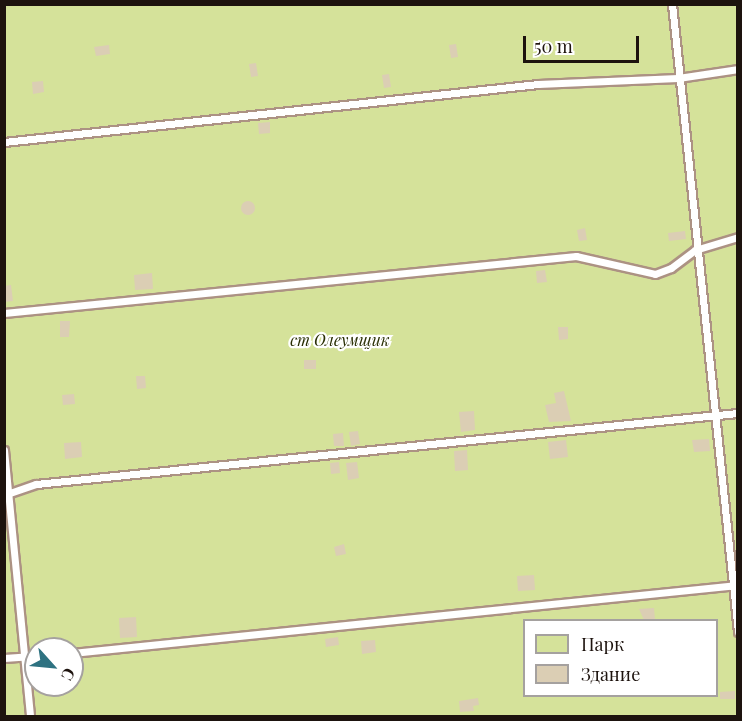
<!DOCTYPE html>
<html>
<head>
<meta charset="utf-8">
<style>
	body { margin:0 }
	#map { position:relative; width:742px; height:721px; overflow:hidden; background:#fbefe9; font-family:"Playfair Display",serif }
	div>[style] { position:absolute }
	.green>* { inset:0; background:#d5e29a }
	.building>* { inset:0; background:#dbceb4 }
	.round { border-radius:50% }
	.roads { filter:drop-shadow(2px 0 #ac9283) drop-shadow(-2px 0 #ac9283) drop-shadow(0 2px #ac9283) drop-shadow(0 -2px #ac9283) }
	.service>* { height:7px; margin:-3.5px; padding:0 3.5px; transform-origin:3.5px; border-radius:3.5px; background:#fff }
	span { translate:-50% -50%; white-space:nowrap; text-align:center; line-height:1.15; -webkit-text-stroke:4.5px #fff; paint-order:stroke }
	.park-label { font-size:16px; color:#292e04; font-style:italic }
	.frame { position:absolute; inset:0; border:6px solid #1d130e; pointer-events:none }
	.legend { position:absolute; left:523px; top:619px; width:195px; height:78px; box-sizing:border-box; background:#fff; border:2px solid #a5a19f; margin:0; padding:8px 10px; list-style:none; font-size:18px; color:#1d130e }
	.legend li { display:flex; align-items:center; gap:12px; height:30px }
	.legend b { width:30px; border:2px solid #a5a19f }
	.north { position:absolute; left:24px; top:637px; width:60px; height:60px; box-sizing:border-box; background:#fff; border:2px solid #a5a19f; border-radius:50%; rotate:117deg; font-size:16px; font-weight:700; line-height:24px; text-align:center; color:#1d130e }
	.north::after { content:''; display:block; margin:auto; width:21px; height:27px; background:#2e7281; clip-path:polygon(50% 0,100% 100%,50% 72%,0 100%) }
	.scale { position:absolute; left:523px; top:36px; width:116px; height:27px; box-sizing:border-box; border:3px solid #1d130e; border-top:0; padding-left:8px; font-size:18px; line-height:21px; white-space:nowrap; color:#1d130e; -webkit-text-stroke:4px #fff; paint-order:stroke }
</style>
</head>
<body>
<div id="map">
	<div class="green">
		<i style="clip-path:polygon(evenodd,4px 5px,737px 5px,737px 716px,5px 716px,4px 5px,524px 620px,716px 620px,716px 696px,524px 696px,524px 620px,4px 5px,36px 649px,72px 649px,72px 685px,36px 685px,36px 649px)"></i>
	</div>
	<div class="building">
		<i style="clip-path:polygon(456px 44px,458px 57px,451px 58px,449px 45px)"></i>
		<i style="clip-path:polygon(109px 45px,110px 54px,96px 56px,94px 47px)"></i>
		<i style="clip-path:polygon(256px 63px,258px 76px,251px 77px,249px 64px)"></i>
		<i style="clip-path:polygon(389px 74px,391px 87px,384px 88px,382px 75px)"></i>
		<i style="clip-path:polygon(43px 81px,44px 92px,33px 94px,32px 82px)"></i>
		<i style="clip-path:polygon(270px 122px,270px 133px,259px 134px,258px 123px)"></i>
		<i class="round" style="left:241px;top:201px;width:14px;height:14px"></i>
		<i style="clip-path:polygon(585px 228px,587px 240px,579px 241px,577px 230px)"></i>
		<i style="clip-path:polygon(685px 231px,686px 239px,669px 241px,668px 233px)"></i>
		<i style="clip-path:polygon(545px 270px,547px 282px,537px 283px,536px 271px)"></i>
		<i style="clip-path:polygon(152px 273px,153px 289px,135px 290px,134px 275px)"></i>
		<i style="clip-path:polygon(11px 285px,13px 301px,4px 302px,4px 286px)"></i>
		<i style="clip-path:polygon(60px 321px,70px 321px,69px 337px,60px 337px)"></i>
		<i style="clip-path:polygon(558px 327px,568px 327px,568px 339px,559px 340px)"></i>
		<i style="clip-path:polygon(304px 360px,316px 360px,316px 369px,304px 369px)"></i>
		<i style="clip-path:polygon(136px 376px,145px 376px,146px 388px,137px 389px)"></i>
		<i style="clip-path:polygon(564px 391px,571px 421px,549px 422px,545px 405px,556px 403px,554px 393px)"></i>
		<i style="clip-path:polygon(74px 394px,75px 404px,63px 405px,62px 395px)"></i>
		<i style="clip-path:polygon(474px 411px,475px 430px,461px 432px,459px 412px)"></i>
		<i style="clip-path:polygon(358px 431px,360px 444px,351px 446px,349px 432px)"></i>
		<i style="clip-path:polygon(343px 433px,344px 446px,334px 446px,333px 434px)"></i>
		<i style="clip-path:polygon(709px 439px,710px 451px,694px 452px,692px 440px)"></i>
		<i style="clip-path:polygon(566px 440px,568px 457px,550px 459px,548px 442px)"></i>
		<i style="clip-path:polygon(81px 442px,82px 457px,65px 459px,64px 443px)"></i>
		<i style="clip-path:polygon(467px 450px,468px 470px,455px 471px,454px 451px)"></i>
		<i style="clip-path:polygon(339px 462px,340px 473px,331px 474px,330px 463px)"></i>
		<i style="clip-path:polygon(357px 462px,359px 478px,348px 480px,346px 463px)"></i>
		<i style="clip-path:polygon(344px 544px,346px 554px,336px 556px,334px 547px)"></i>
		<i style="clip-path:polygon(534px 575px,535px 590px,518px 591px,517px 576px)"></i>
		<i style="clip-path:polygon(654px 608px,655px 620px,644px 620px,639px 609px)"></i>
		<i style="clip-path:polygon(136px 617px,137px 637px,120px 638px,119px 618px)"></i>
		<i style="clip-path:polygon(338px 637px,339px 645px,326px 647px,325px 639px)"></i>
		<i style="clip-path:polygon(375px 640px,376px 652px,362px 654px,361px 641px)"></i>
		<i style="clip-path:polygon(735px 691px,735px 699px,720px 699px,720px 692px)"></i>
		<i style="clip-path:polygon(478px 698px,479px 705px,473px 706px,474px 711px,460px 712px,459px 701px)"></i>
	</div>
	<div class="roads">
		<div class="service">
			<i style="left:672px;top:4px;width:631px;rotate:84deg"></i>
			<i style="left:4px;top:142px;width:537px;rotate:-6.2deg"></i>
			<i style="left:538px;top:84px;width:140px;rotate:-2.5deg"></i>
			<i style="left:678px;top:78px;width:61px;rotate:-8.5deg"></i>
			<i style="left:4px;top:313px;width:575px;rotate:-5.69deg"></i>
			<i style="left:576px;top:256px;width:81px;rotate:12.8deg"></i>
			<i style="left:655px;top:274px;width:17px;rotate:-21deg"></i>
			<i style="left:671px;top:268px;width:30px;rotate:-37deg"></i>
			<i style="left:695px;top:250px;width:45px;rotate:-16.8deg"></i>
			<i style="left:4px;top:450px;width:267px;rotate:84.4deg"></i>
			<i style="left:4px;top:495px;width:34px;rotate:-19deg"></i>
			<i style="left:36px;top:484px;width:706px;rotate:-5.78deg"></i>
			<i style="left:72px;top:653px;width:669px;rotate:-5.83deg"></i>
			<i style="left:4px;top:658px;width:32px;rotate:-4deg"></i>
		</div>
	</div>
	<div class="park-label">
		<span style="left:340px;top:340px">ст Олеумщик</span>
	</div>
	<div class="frame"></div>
	<ul class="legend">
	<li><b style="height:16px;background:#d5e29a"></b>Парк</li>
	<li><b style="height:16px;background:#dbceb4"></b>Здание</li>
	</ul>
	<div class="north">С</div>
	<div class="scale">50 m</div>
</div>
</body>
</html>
